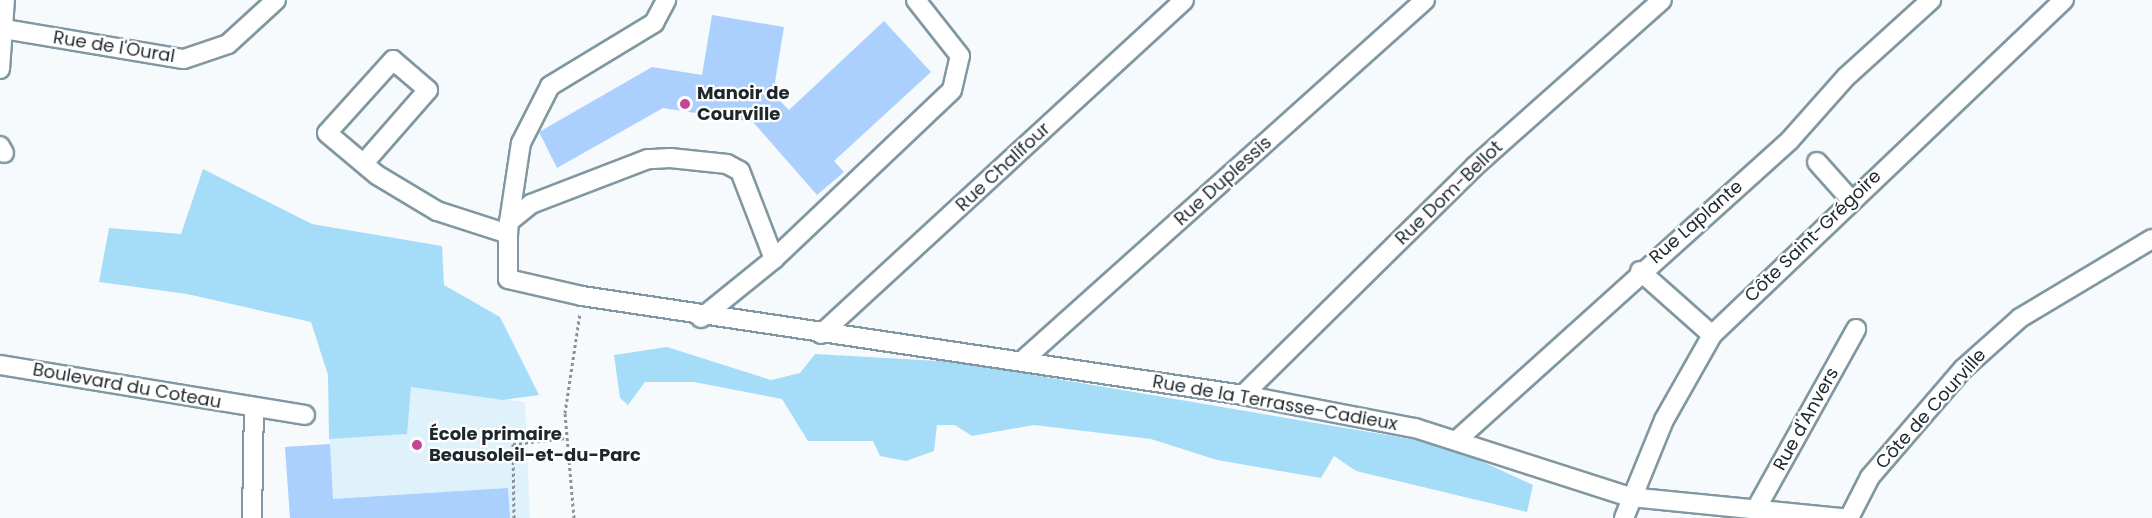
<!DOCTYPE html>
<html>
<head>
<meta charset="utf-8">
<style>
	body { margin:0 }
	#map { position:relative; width:2152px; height:518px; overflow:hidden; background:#f6fafd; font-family:Poppins,sans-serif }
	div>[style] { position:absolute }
	.built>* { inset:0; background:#dff2fb }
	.green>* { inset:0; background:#a5ddf9 }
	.building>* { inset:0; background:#abd0fd }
	.path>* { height:3px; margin-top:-1.5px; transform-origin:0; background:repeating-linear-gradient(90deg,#8c9296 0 3px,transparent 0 6px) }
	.roads { filter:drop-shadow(2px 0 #8197a2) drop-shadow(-2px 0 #8197a2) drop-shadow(0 2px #8197a2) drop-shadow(0 -2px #8197a2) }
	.minor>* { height:18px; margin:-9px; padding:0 9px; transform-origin:9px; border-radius:9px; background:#fff }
	.dots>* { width:16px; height:16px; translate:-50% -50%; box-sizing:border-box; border:3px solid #fff; border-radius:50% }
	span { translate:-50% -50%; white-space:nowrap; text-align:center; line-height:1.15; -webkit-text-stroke:4.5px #fff; paint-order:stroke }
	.street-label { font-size:18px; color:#1e272b }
	.poi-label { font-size:18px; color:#1e272b; font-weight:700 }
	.left { translate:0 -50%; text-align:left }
</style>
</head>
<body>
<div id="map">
	<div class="built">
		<i style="clip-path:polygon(328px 375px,525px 402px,530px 518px,290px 518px,285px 447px,330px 444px)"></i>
	</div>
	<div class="green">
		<i style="clip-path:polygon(203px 169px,312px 224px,442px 246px,444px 285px,500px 317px,539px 395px,503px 400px,411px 387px,407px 434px,329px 439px,328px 375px,311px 322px,187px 294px,99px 282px,109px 228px,181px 234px)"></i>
		<i style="clip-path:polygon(667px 347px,771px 380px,800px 373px,815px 354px,957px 362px,1446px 445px,1533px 485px,1527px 512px,1356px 471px,1334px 456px,1321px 478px,1217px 460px,1151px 439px,1034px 425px,972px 436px,955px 425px,937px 425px,934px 451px,906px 461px,880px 456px,873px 441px,808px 441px,782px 399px,694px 382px,645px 382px,628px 405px,620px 398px,614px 355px)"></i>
	</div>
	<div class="building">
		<i style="clip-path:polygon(712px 15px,784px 27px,773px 94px,789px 110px,884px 21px,931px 72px,834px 161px,844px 172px,817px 195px,753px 122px,663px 108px,557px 168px,539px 132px,652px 67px,702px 75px)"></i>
		<i style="clip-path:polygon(330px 444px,333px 499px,508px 488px,510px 518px,290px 518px,285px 447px)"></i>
	</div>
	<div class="path">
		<i style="left:514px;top:518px;width:74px;rotate:-90.8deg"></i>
		<i style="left:513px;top:444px;width:53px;rotate:-6.5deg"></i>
		<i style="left:574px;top:518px;width:105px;rotate:-94.9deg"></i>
		<i style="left:565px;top:413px;width:101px;rotate:-81.5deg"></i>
	</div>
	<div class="roads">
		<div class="minor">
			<i style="left:4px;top:29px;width:182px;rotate:9.5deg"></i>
			<i style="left:184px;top:59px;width:46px;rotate:-18.8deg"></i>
			<i style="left:228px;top:44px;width:65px;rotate:-42.5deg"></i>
			<i style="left:0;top:69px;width:69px;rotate:-85.9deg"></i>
			<i style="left:0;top:146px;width:8px;rotate:60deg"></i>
			<i style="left:1817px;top:162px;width:51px;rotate:48.2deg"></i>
			<i style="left:364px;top:163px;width:97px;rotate:-48.8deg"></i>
			<i style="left:428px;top:90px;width:46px;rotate:-139.4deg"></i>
			<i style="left:393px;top:60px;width:98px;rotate:132.1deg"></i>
			<i style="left:327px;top:133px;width:65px;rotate:40deg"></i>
			<i style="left:377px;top:175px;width:70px;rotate:31deg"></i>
			<i style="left:437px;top:211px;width:75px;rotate:17.9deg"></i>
			<i style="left:509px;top:222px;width:80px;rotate:-81.4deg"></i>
			<i style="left:521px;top:143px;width:64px;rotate:-63deg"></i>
			<i style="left:550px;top:86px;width:122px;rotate:-31.2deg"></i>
			<i style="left:654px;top:23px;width:26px;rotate:-62deg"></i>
			<i style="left:774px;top:259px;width:94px;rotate:-111.1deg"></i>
			<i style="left:740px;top:171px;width:15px;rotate:-152deg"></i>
			<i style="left:727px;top:164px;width:57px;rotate:-174deg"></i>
			<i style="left:670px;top:158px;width:22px;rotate:177deg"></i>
			<i style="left:648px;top:159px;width:125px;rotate:159deg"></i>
			<i style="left:531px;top:204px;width:28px;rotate:141deg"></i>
			<i style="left:509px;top:222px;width:12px;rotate:95deg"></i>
			<i style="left:508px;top:234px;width:45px;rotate:90deg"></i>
			<i style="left:508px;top:279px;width:76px;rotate:12.9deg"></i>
			<i style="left:582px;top:296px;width:668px;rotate:8.52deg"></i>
			<i style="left:1243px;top:395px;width:175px;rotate:10.9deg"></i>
			<i style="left:1415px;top:428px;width:226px;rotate:17.8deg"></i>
			<i style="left:1630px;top:497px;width:213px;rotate:5.7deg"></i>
			<i style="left:1640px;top:271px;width:96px;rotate:41.6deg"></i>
			<i style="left:701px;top:318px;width:94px;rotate:-38.9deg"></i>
			<i style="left:774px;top:259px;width:245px;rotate:-43.5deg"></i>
			<i style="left:952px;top:90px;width:35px;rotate:-77deg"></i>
			<i style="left:960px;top:56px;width:71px;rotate:-128.2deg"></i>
			<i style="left:821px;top:334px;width:493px;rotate:-42.6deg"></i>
			<i style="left:1022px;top:361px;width:541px;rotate:-41.85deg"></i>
			<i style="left:0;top:365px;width:309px;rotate:9.3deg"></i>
			<i style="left:1243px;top:395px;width:325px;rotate:-44.6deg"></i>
			<i style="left:1474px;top:167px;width:251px;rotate:-41.6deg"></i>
			<i style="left:1457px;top:440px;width:448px;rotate:-42deg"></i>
			<i style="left:1790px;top:140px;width:84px;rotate:-48.4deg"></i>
			<i style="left:1846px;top:77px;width:115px;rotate:-42.2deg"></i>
			<i style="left:1756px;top:509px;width:206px;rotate:-60.9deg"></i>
			<i style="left:252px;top:518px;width:110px;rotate:-89deg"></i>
			<i style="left:1624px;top:518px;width:106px;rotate:-67.8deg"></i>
			<i style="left:1664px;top:420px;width:98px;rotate:-60.5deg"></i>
			<i style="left:1712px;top:335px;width:486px;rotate:-43.6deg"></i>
			<i style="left:1849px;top:518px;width:46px;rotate:-62.9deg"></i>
			<i style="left:1870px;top:477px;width:143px;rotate:-49.3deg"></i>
			<i style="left:1963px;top:369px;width:76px;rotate:-41.8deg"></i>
			<i style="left:2020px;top:318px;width:154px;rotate:-30.9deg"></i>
		</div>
	</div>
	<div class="dots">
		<i style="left:685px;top:104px;background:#c44694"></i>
		<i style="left:417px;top:445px;background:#c44694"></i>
	</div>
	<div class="street-label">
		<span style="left:114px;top:47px;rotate:9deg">Rue de l'Oural</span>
		<span style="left:1003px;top:167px;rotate:-43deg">Rue Chalifour</span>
		<span style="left:1223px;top:181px;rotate:-42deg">Rue Duplessis</span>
		<span style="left:1449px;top:193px;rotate:-44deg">Rue Dom-Bellot</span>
		<span style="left:1696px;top:222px;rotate:-41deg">Rue Laplante</span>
		<span style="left:1813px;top:236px;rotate:-44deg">Côte Saint-Grégoire</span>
		<span style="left:127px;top:386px;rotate:10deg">Boulevard du Coteau</span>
		<span style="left:1275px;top:403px;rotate:10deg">Rue de la Terrasse-Cadieux</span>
		<span style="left:1931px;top:409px;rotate:-48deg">Côte de Courville</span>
		<span style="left:1806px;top:419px;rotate:-61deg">Rue d'Anvers</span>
	</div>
	<div class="poi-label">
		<span class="left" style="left:697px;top:104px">Manoir de<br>Courville</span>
		<span class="left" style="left:429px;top:445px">École primaire<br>Beausoleil-et-du-Parc</span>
	</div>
</div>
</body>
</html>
